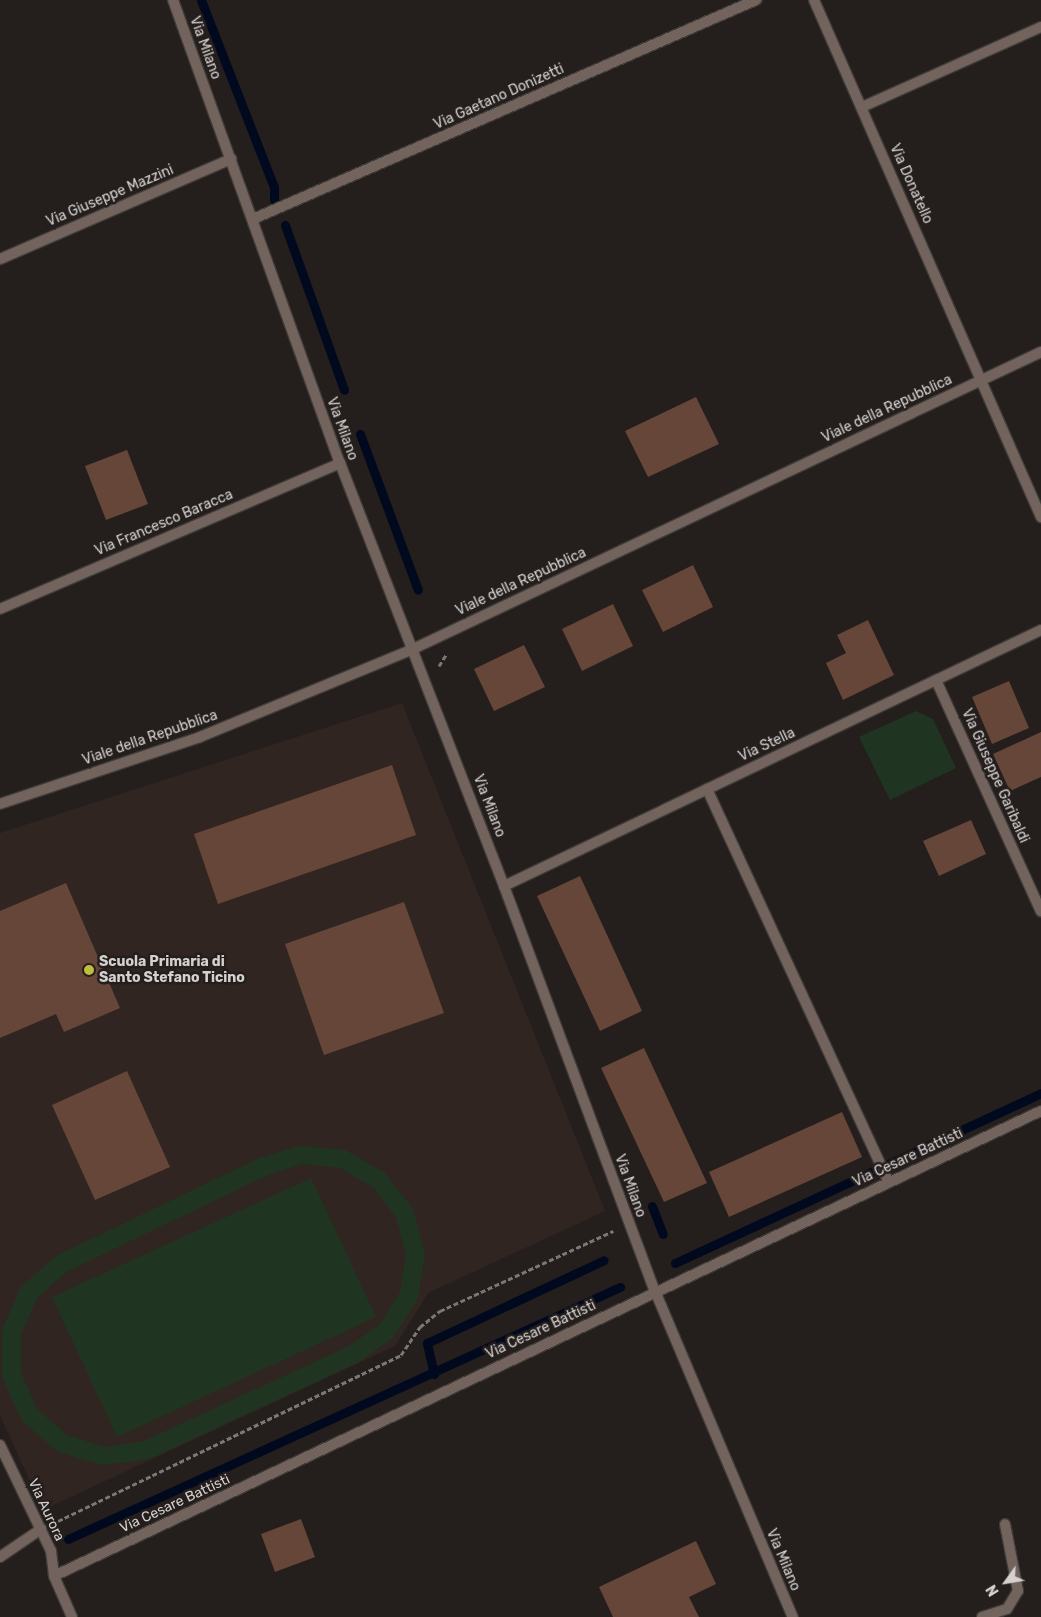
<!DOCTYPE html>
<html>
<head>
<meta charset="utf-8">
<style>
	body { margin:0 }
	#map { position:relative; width:1041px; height:1617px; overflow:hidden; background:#241e1c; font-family:Rubik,sans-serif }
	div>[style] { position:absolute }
	.built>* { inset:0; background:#312521 }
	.green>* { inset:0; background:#203521 }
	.stream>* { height:9px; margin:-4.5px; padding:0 4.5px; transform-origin:4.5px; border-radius:4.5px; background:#01091f }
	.building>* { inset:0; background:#664638 }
	.path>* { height:3px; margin-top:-1.5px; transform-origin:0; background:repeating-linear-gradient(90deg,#7c7775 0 5px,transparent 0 7.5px) }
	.roads { filter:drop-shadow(1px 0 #403b39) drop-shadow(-1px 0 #403b39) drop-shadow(0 1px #403b39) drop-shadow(0 -1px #403b39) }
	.street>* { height:10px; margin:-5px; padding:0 5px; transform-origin:5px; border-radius:5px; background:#73635d }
	.dots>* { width:14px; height:14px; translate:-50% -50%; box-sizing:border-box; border:2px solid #241e1c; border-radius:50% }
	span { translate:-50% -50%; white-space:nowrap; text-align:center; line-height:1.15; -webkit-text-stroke:5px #241e1c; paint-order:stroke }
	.street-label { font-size:14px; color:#d5d1d0 }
	.poi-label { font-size:14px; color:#d5d1d0; font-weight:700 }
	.left { translate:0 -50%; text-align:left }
	.north { position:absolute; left:981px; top:1557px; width:50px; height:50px; -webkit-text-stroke:4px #241e1c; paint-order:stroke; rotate:238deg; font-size:14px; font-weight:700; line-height:20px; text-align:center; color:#d5d1d0 }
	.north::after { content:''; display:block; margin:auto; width:18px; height:22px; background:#d5d1d0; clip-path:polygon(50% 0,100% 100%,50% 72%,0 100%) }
</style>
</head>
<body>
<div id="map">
	<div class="built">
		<i style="clip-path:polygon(402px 703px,605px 1211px,428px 1293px,395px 1346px,43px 1510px,0 1415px,0 833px)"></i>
	</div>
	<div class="green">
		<i style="clip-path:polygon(916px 711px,933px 719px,956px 768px,890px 800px,859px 737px)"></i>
		<i style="clip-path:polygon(evenodd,300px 1146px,345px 1150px,385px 1173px,413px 1209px,425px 1253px,418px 1298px,394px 1337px,359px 1362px,149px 1459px,103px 1465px,58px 1452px,22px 1421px,2px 1377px,2px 1330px,21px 1287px,56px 1256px,259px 1158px,300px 1146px,302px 1164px,340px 1168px,373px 1187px,396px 1217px,406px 1254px,400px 1292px,380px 1324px,349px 1346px,144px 1441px,105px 1447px,67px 1435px,37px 1409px,21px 1373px,21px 1334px,37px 1298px,66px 1272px,266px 1176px,302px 1164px)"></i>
		<i style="clip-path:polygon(311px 1178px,376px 1317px,117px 1437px,52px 1297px)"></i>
	</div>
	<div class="stream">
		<i style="left:201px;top:0;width:201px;rotate:68.7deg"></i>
		<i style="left:274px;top:187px;width:13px;rotate:90deg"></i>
		<i style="left:285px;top:225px;width:175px;rotate:70.3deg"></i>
		<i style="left:360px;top:434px;width:166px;rotate:69.6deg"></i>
		<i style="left:652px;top:1206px;width:30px;rotate:69deg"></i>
		<i style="left:675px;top:1263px;width:404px;rotate:-24.9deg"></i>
		<i style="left:434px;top:1374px;width:32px;rotate:-103deg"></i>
		<i style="left:427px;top:1343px;width:195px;rotate:-25.1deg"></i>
		<i style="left:68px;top:1539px;width:607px;rotate:-24.54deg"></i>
	</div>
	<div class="building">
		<i style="clip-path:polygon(696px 397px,719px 444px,648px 477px,625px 431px)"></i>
		<i style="clip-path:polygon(127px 450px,148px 504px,106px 520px,85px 466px)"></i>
		<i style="clip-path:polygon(693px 565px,713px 607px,663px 632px,642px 590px)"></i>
		<i style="clip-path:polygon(613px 604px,633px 646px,582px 671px,562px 629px)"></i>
		<i style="clip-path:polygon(868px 620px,894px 675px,843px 700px,826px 663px,846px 653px,837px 635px)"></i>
		<i style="clip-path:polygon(524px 645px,545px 687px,494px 711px,474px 669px)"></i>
		<i style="clip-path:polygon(1009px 681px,1029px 728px,992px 744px,972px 697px)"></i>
		<i style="clip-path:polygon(1041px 732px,1041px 777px,1010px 791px,993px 754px)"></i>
		<i style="clip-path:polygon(392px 765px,416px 835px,218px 904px,194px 834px)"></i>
		<i style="clip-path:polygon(971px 820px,986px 854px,939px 876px,923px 841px)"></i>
		<i style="clip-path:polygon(580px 876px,642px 1011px,600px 1031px,537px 896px)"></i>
		<i style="clip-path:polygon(66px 883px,120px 1008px,64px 1032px,56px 1014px,0 1038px,0 911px)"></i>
		<i style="clip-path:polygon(404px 902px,444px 1013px,324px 1055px,285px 944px)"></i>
		<i style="clip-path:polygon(644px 1048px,707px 1183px,664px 1202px,601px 1068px)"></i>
		<i style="clip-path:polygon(127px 1071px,170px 1167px,95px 1200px,52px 1105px)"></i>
		<i style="clip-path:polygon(842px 1112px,862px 1157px,729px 1217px,709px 1172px)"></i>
		<i style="clip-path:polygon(301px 1519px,315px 1557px,275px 1572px,261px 1534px)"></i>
		<i style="clip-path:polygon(696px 1541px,716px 1584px,689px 1597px,699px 1617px,613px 1617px,599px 1587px)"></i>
	</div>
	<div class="path">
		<i style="left:439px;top:666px;width:13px;rotate:-58deg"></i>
		<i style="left:58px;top:1521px;width:381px;rotate:-25.8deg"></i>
		<i style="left:401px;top:1355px;width:34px;rotate:-56deg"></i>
		<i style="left:420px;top:1327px;width:26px;rotate:-39deg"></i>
		<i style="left:440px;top:1311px;width:191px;rotate:-24.8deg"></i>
	</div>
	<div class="roads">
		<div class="street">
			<i style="left:173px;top:0;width:492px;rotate:70.2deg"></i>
			<i style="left:340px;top:463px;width:454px;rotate:68.8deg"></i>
			<i style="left:504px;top:886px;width:432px;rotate:69.6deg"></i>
			<i style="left:655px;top:1291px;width:354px;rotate:67.1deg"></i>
			<i style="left:814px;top:0;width:565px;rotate:66.3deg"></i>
			<i style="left:862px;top:107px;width:196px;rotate:-24.1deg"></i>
			<i style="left:253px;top:219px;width:549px;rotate:-23.53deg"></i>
			<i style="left:0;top:259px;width:252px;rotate:-23.4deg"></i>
			<i style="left:0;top:609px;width:370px;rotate:-23.2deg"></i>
			<i style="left:936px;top:680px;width:254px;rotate:65.6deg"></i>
			<i style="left:707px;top:789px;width:433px;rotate:65.2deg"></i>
			<i style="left:0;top:804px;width:211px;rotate:-18.5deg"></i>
			<i style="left:200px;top:737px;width:230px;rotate:-22.4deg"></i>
			<i style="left:413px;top:649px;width:695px;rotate:-25.31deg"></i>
			<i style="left:504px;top:886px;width:595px;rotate:-25.49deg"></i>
			<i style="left:0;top:1445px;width:118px;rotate:64.3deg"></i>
			<i style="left:51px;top:1551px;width:25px;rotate:83deg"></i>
			<i style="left:54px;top:1576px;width:45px;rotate:66.3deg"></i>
			<i style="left:0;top:1557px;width:50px;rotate:-34.3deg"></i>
			<i style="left:54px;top:1576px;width:1091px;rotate:-25.23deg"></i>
			<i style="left:982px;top:1617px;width:26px;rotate:-18deg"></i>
			<i style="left:1007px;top:1609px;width:21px;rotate:-59deg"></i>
			<i style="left:1018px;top:1591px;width:68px;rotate:-101deg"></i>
		</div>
	</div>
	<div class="dots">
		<i style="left:89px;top:970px;background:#c3bd3e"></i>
	</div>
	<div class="street-label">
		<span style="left:205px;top:48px;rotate:70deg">Via Milano</span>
		<span style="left:499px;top:97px;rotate:-24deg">Via Gaetano Donizetti</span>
		<span style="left:911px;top:184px;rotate:66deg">Via Donatello</span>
		<span style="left:110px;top:196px;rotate:-23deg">Via Giuseppe Mazzini</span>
		<span style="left:887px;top:409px;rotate:-25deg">Viale della Repubblica</span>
		<span style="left:342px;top:429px;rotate:70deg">Via Milano</span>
		<span style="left:164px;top:523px;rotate:-23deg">Via Francesco Baracca</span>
		<span style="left:521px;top:582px;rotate:-25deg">Viale della Repubblica</span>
		<span style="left:150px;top:738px;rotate:-19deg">Viale della Repubblica</span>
		<span style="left:767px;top:745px;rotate:-25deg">Via Stella</span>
		<span style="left:995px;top:776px;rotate:66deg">Via Giuseppe Garibaldi</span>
		<span style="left:489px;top:806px;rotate:69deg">Via Milano</span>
		<span style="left:908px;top:1158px;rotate:-25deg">Via Cesare Battisti</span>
		<span style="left:630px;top:1186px;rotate:70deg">Via Milano</span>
		<span style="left:541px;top:1330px;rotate:-25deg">Via Cesare Battisti</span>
		<span style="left:175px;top:1504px;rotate:-25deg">Via Cesare Battisti</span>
		<span style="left:46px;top:1510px;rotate:65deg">Via Aurora</span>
		<span style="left:783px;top:1560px;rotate:67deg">Via Milano</span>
	</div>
	<div class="poi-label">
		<span class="left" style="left:99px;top:970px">Scuola Primaria di<br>Santo Stefano Ticino</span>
	</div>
	<div class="north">N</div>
</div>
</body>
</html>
